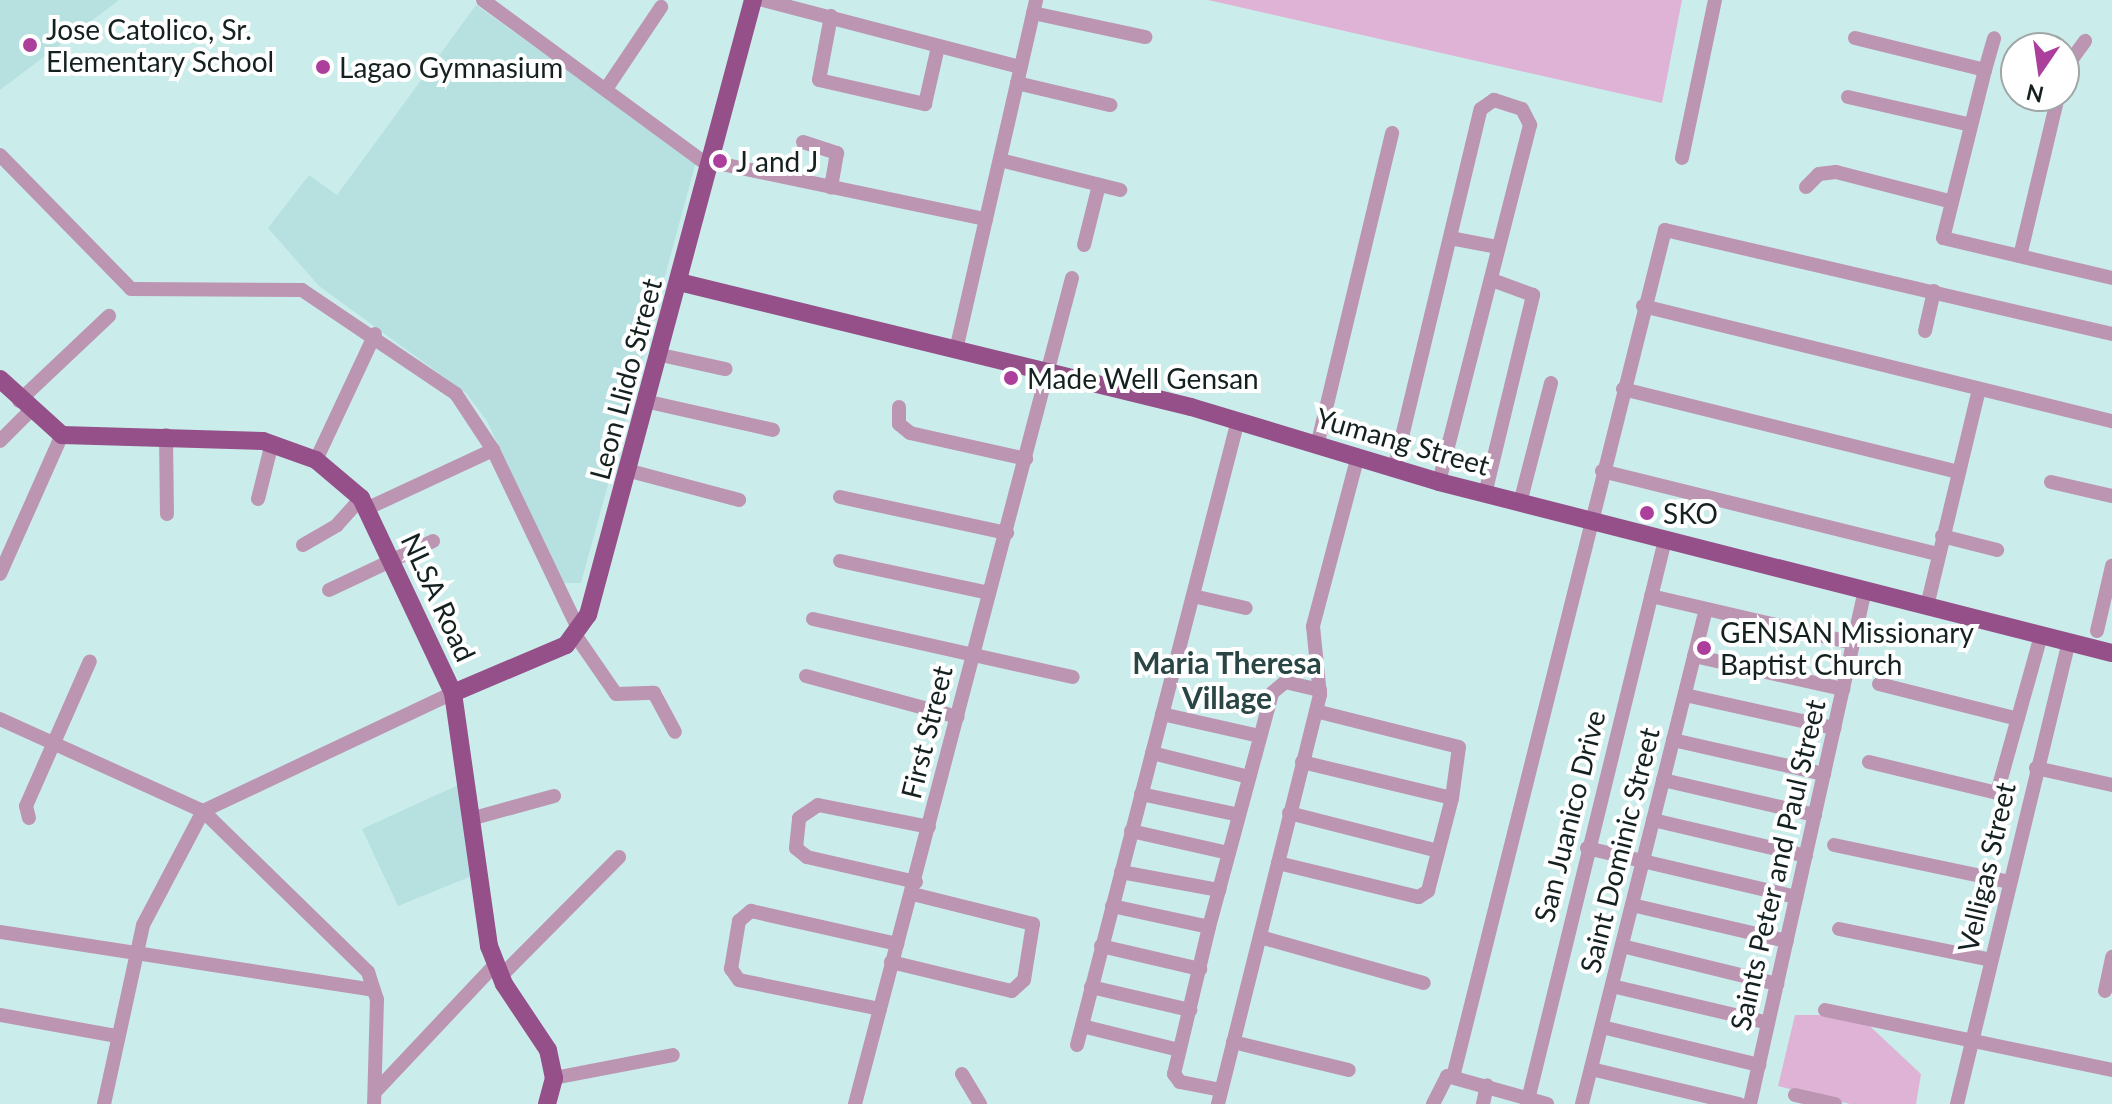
<!DOCTYPE html>
<html>
<head>
<meta charset="utf-8">
<style>
	body { margin:0 }
	#map { position:relative; width:2112px; height:1104px; overflow:hidden; background:#caedeb; font-family:Lato,sans-serif }
	div>[style] { position:absolute }
	.built>* { inset:0; background:#b6e1e0 }
	.green>* { inset:0; background:#deb3d5 }
	.minor>* { height:14px; margin:-7px; padding:0 7px; transform-origin:7px; border-radius:7px; background:#bc95b3 }
	.major>* { height:18px; margin:-9px; padding:0 9px; transform-origin:9px; border-radius:9px; background:#954f89 }
	.dots>* { width:22px; height:22px; translate:-50% -50%; box-sizing:border-box; border:4px solid #fff; border-radius:50% }
	span { translate:-50% -50%; white-space:nowrap; text-align:center; line-height:1.15; -webkit-text-stroke:8px #fff; paint-order:stroke }
	.poi-label { font-size:28px; color:#142120 }
	.left { translate:0 -50%; text-align:left }
	.street-label { font-size:28px; color:#142120 }
	.neighbourhood-label { font-size:30px; color:#294645; font-weight:700 }
	.north { position:absolute; left:2000px; top:32px; width:80px; height:80px; box-sizing:border-box; background:#fff; border:2px solid #a1a6a6; border-radius:50%; rotate:193deg; font-size:22px; font-weight:700; line-height:32px; text-align:center; color:#142120 }
	.north::after { content:''; display:block; margin:auto; width:28px; height:36px; background:#ac3e9c; clip-path:polygon(50% 0,100% 100%,50% 72%,0 100%) }
</style>
</head>
<body>
<div id="map">
	<div class="built">
		<i style="clip-path:polygon(0 0,119px 0,0 90px)"></i>
		<i style="clip-path:polygon(476px 5px,696px 162px,581px 583px,562px 583px,487px 421px,466px 393px,319px 286px,268px 228px,309px 175px,337px 195px)"></i>
		<i style="clip-path:polygon(469px 780px,479px 873px,398px 906px,362px 829px)"></i>
	</div>
	<div class="green">
		<i style="clip-path:polygon(1208px 0,1682px 0,1662px 103px)"></i>
		<i style="clip-path:polygon(1795px 1015px,1858px 1015px,1921px 1074px,1916px 1104px,1850px 1104px,1778px 1086px)"></i>
	</div>
	<div class="minor">
		<i style="left:483px;top:0;width:282px;rotate:36.3deg"></i>
		<i style="left:763px;top:0;width:266px;rotate:14.6deg"></i>
		<i style="left:1033px;top:13px;width:115px;rotate:12.1deg"></i>
		<i style="left:831px;top:16px;width:65px;rotate:100.6deg"></i>
		<i style="left:819px;top:80px;width:109px;rotate:12.8deg"></i>
		<i style="left:925px;top:104px;width:58px;rotate:-77.2deg"></i>
		<i style="left:1855px;top:38px;width:134px;rotate:13.8deg"></i>
		<i style="left:1985px;top:70px;width:173px;rotate:104deg"></i>
		<i style="left:1943px;top:238px;width:174px;rotate:13.3deg"></i>
		<i style="left:1985px;top:70px;width:33px;rotate:-74deg"></i>
		<i style="left:2064px;top:70px;width:36px;rotate:-54deg"></i>
		<i style="left:1017px;top:83px;width:96px;rotate:13.3deg"></i>
		<i style="left:606px;top:89px;width:99px;rotate:-56.1deg"></i>
		<i style="left:1848px;top:97px;width:126px;rotate:12.8deg"></i>
		<i style="left:803px;top:142px;width:36px;rotate:18deg"></i>
		<i style="left:837px;top:153px;width:35px;rotate:100deg"></i>
		<i style="left:0;top:155px;width:187px;rotate:45.6deg"></i>
		<i style="left:131px;top:289px;width:171px;rotate:0.3deg"></i>
		<i style="left:302px;top:290px;width:186px;rotate:34deg"></i>
		<i style="left:456px;top:394px;width:67px;rotate:56.5deg"></i>
		<i style="left:493px;top:450px;width:199px;rotate:64.5deg"></i>
		<i style="left:1682px;top:158px;width:161px;rotate:-78.2deg"></i>
		<i style="left:1000px;top:160px;width:124px;rotate:14deg"></i>
		<i style="left:712px;top:162px;width:280px;rotate:11.8deg"></i>
		<i style="left:1806px;top:187px;width:18px;rotate:-45deg"></i>
		<i style="left:1819px;top:174px;width:17px;rotate:-7deg"></i>
		<i style="left:1836px;top:172px;width:117px;rotate:14.4deg"></i>
		<i style="left:1450px;top:238px;width:49px;rotate:10.6deg"></i>
		<i style="left:1084px;top:245px;width:62px;rotate:-76deg"></i>
		<i style="left:2020px;top:256px;width:164px;rotate:-76.6deg"></i>
		<i style="left:1643px;top:306px;width:483px;rotate:13.8deg"></i>
		<i style="left:1925px;top:331px;width:41px;rotate:-77.3deg"></i>
		<i style="left:956px;top:350px;width:359px;rotate:-77.1deg"></i>
		<i style="left:661px;top:355px;width:66px;rotate:12.3deg"></i>
		<i style="left:1623px;top:389px;width:345px;rotate:13.9deg"></i>
		<i style="left:19px;top:401px;width:124px;rotate:-43.4deg"></i>
		<i style="left:649px;top:402px;width:127px;rotate:12.7deg"></i>
		<i style="left:899px;top:407px;width:17px;rotate:90deg"></i>
		<i style="left:899px;top:424px;width:14px;rotate:39deg"></i>
		<i style="left:910px;top:433px;width:119px;rotate:12.6deg"></i>
		<i style="left:166px;top:435px;width:79px;rotate:89.3deg"></i>
		<i style="left:0;top:441px;width:41px;rotate:-45deg"></i>
		<i style="left:1317px;top:446px;width:322px;rotate:-76.5deg"></i>
		<i style="left:316px;top:460px;width:139px;rotate:-64.9deg"></i>
		<i style="left:1394px;top:470px;width:371px;rotate:-76.5deg"></i>
		<i style="left:1481px;top:109px;width:16px;rotate:-35deg"></i>
		<i style="left:1494px;top:100px;width:29px;rotate:18deg"></i>
		<i style="left:1522px;top:109px;width:18px;rotate:63deg"></i>
		<i style="left:1530px;top:125px;width:368px;rotate:104.3deg"></i>
		<i style="left:630px;top:471px;width:113px;rotate:14.9deg"></i>
		<i style="left:1602px;top:471px;width:346px;rotate:13.9deg"></i>
		<i style="left:2051px;top:482px;width:63px;rotate:12.9deg"></i>
		<i style="left:1485px;top:494px;width:205px;rotate:-76.4deg"></i>
		<i style="left:1533px;top:295px;width:44px;rotate:-159.9deg"></i>
		<i style="left:840px;top:497px;width:171px;rotate:12.2deg"></i>
		<i style="left:258px;top:499px;width:58px;rotate:-76deg"></i>
		<i style="left:1520px;top:503px;width:124px;rotate:-75.5deg"></i>
		<i style="left:368px;top:508px;width:138px;rotate:-24.9deg"></i>
		<i style="left:1942px;top:536px;width:57px;rotate:14.3deg"></i>
		<i style="left:303px;top:545px;width:39px;rotate:-30deg"></i>
		<i style="left:337px;top:525px;width:36px;rotate:-48deg"></i>
		<i style="left:840px;top:561px;width:152px;rotate:12.1deg"></i>
		<i style="left:0;top:574px;width:152px;rotate:-66deg"></i>
		<i style="left:329px;top:590px;width:115px;rotate:-25.2deg"></i>
		<i style="left:1193px;top:596px;width:54px;rotate:12.8deg"></i>
		<i style="left:1651px;top:596px;width:207px;rotate:13.1deg"></i>
		<i style="left:1927px;top:606px;width:223px;rotate:-76.5deg"></i>
		<i style="left:813px;top:619px;width:266px;rotate:12.6deg"></i>
		<i style="left:2097px;top:631px;width:67px;rotate:-77deg"></i>
		<i style="left:576px;top:636px;width:70px;rotate:55.4deg"></i>
		<i style="left:616px;top:694px;width:38px;rotate:-2deg"></i>
		<i style="left:654px;top:693px;width:44px;rotate:61.7deg"></i>
		<i style="left:1694px;top:656px;width:153px;rotate:12.5deg"></i>
		<i style="left:806px;top:676px;width:157px;rotate:15.1deg"></i>
		<i style="left:1879px;top:684px;width:143px;rotate:14.1deg"></i>
		<i style="left:1685px;top:695px;width:153px;rotate:12.5deg"></i>
		<i style="left:1162px;top:714px;width:100px;rotate:12.7deg"></i>
		<i style="left:0;top:719px;width:223px;rotate:24.4deg"></i>
		<i style="left:203px;top:811px;width:276px;rotate:-25.3deg"></i>
		<i style="left:1673px;top:740px;width:155px;rotate:12.7deg"></i>
		<i style="left:1152px;top:753px;width:100px;rotate:13.9deg"></i>
		<i style="left:1302px;top:762px;width:154px;rotate:13.5deg"></i>
		<i style="left:1869px;top:762px;width:132px;rotate:13.6deg"></i>
		<i style="left:1997px;top:793px;width:164px;rotate:-74.4deg"></i>
		<i style="left:2036px;top:768px;width:78px;rotate:12.6deg"></i>
		<i style="left:1663px;top:780px;width:156px;rotate:13deg"></i>
		<i style="left:1141px;top:794px;width:100px;rotate:12.1deg"></i>
		<i style="left:1289px;top:813px;width:154px;rotate:14.3deg"></i>
		<i style="left:29px;top:818px;width:12px;rotate:-104deg"></i>
		<i style="left:26px;top:806px;width:158px;rotate:-66.2deg"></i>
		<i style="left:474px;top:818px;width:83px;rotate:-15.4deg"></i>
		<i style="left:1653px;top:820px;width:157px;rotate:13.2deg"></i>
		<i style="left:1131px;top:831px;width:100px;rotate:12.7deg"></i>
		<i style="left:1834px;top:845px;width:180px;rotate:11.9deg"></i>
		<i style="left:1587px;top:848px;width:215px;rotate:13.2deg"></i>
		<i style="left:1278px;top:863px;width:145px;rotate:13.6deg"></i>
		<i style="left:1419px;top:897px;width:11px;rotate:-34deg"></i>
		<i style="left:1428px;top:891px;width:96px;rotate:-75.5deg"></i>
		<i style="left:1452px;top:798px;width:51px;rotate:-82.2deg"></i>
		<i style="left:1459px;top:747px;width:147px;rotate:-165.9deg"></i>
		<i style="left:1121px;top:872px;width:100px;rotate:10.4deg"></i>
		<i style="left:916px;top:882px;width:112px;rotate:-167.1deg"></i>
		<i style="left:807px;top:857px;width:14px;rotate:-141deg"></i>
		<i style="left:796px;top:848px;width:30px;rotate:-84deg"></i>
		<i style="left:799px;top:818px;width:23px;rotate:-34deg"></i>
		<i style="left:818px;top:805px;width:113px;rotate:11.2deg"></i>
		<i style="left:1632px;top:905px;width:159px;rotate:13.1deg"></i>
		<i style="left:1112px;top:906px;width:99px;rotate:12.2deg"></i>
		<i style="left:1839px;top:929px;width:155px;rotate:11.5deg"></i>
		<i style="left:0;top:932px;width:378px;rotate:8.8deg"></i>
		<i style="left:1260px;top:937px;width:170px;rotate:15.7deg"></i>
		<i style="left:1101px;top:946px;width:102px;rotate:13.1deg"></i>
		<i style="left:1622px;top:946px;width:160px;rotate:13.8deg"></i>
		<i style="left:891px;top:962px;width:124px;rotate:13.5deg"></i>
		<i style="left:1012px;top:991px;width:16px;rotate:-43deg"></i>
		<i style="left:1024px;top:980px;width:57px;rotate:-80.9deg"></i>
		<i style="left:1033px;top:924px;width:124px;rotate:-166deg"></i>
		<i style="left:500px;top:977px;width:169px;rotate:-45.2deg"></i>
		<i style="left:1612px;top:986px;width:160px;rotate:13.3deg"></i>
		<i style="left:1091px;top:987px;width:102px;rotate:13.1deg"></i>
		<i style="left:2105px;top:991px;width:35px;rotate:-78deg"></i>
		<i style="left:880px;top:1009px;width:144px;rotate:-168.4deg"></i>
		<i style="left:739px;top:980px;width:14px;rotate:-126deg"></i>
		<i style="left:731px;top:969px;width:49px;rotate:-80.5deg"></i>
		<i style="left:739px;top:921px;width:16px;rotate:-40deg"></i>
		<i style="left:751px;top:911px;width:150px;rotate:12.7deg"></i>
		<i style="left:1825px;top:1010px;width:293px;rotate:11.8deg"></i>
		<i style="left:0;top:1015px;width:119px;rotate:10.2deg"></i>
		<i style="left:1082px;top:1026px;width:100px;rotate:13.9deg"></i>
		<i style="left:1602px;top:1027px;width:162px;rotate:13.6deg"></i>
		<i style="left:1233px;top:1042px;width:119px;rotate:13.6deg"></i>
		<i style="left:1077px;top:1045px;width:645px;rotate:-75.55deg"></i>
		<i style="left:1591px;top:1069px;width:152px;rotate:13.3deg"></i>
		<i style="left:962px;top:1074px;width:35px;rotate:59deg"></i>
		<i style="left:1453px;top:1077px;width:873px;rotate:-75.95deg"></i>
		<i style="left:1665px;top:230px;width:459px;rotate:13.1deg"></i>
		<i style="left:554px;top:1078px;width:121px;rotate:-10.9deg"></i>
		<i style="left:1221px;top:1090px;width:42px;rotate:-169deg"></i>
		<i style="left:1180px;top:1082px;width:10px;rotate:-127deg"></i>
		<i style="left:1174px;top:1074px;width:151px;rotate:-76.6deg"></i>
		<i style="left:1209px;top:927px;width:242px;rotate:-74.9deg"></i>
		<i style="left:1272px;top:693px;width:17px;rotate:-40deg"></i>
		<i style="left:1285px;top:682px;width:36px;rotate:13deg"></i>
		<i style="left:376px;top:1091px;width:172px;rotate:-46.7deg"></i>
		<i style="left:1795px;top:1095px;width:41px;rotate:12.7deg"></i>
		<i style="left:104px;top:1104px;width:183px;rotate:-77.7deg"></i>
		<i style="left:143px;top:925px;width:129px;rotate:-62.2deg"></i>
		<i style="left:203px;top:811px;width:231px;rotate:44.3deg"></i>
		<i style="left:368px;top:972px;width:28px;rotate:72deg"></i>
		<i style="left:377px;top:999px;width:105px;rotate:91.6deg"></i>
		<i style="left:855px;top:1104px;width:854px;rotate:-75.28deg"></i>
		<i style="left:1218px;top:1104px;width:422px;rotate:-76deg"></i>
		<i style="left:1320px;top:695px;width:69px;rotate:-95.8deg"></i>
		<i style="left:1313px;top:626px;width:173px;rotate:-75.2deg"></i>
		<i style="left:1433px;top:1104px;width:31px;rotate:-63deg"></i>
		<i style="left:1447px;top:1076px;width:104px;rotate:15.6deg"></i>
		<i style="left:1483px;top:1104px;width:19px;rotate:-78deg"></i>
		<i style="left:1527px;top:1104px;width:581px;rotate:-76.25deg"></i>
		<i style="left:1582px;top:1104px;width:510px;rotate:-75.94deg"></i>
		<i style="left:1750px;top:1104px;width:527px;rotate:-77.39deg"></i>
		<i style="left:1957px;top:1104px;width:475px;rotate:-76.4deg"></i>
	</div>
	<div class="major">
		<i style="left:679px;top:282px;width:527px;rotate:13.72deg"></i>
		<i style="left:1191px;top:407px;width:259px;rotate:16.8deg"></i>
		<i style="left:1439px;top:482px;width:694px;rotate:14.26deg"></i>
		<i style="left:0;top:379px;width:84px;rotate:42.1deg"></i>
		<i style="left:62px;top:435px;width:201px;rotate:1.7deg"></i>
		<i style="left:263px;top:441px;width:56px;rotate:19.7deg"></i>
		<i style="left:316px;top:460px;width:59px;rotate:40.2deg"></i>
		<i style="left:361px;top:498px;width:216px;rotate:64.7deg"></i>
		<i style="left:453px;top:693px;width:256px;rotate:81.9deg"></i>
		<i style="left:489px;top:946px;width:41px;rotate:68.5deg"></i>
		<i style="left:504px;top:984px;width:79px;rotate:56.3deg"></i>
		<i style="left:548px;top:1050px;width:29px;rotate:78deg"></i>
		<i style="left:554px;top:1078px;width:27px;rotate:105deg"></i>
		<i style="left:453px;top:693px;width:123px;rotate:-23deg"></i>
		<i style="left:566px;top:645px;width:37px;rotate:-54deg"></i>
		<i style="left:588px;top:615px;width:637px;rotate:-74.98deg"></i>
	</div>
	<div class="dots">
		<i style="left:30px;top:45px;background:#ac3e9c"></i>
		<i style="left:323px;top:67px;background:#ac3e9c"></i>
		<i style="left:720px;top:161px;background:#ac3e9c"></i>
		<i style="left:1011px;top:378px;background:#ac3e9c"></i>
		<i style="left:1647px;top:513px;background:#ac3e9c"></i>
		<i style="left:1704px;top:648px;background:#ac3e9c"></i>
	</div>
	<div class="poi-label">
		<span class="left" style="left:46px;top:45px">Jose Catolico, Sr.<br>Elementary School</span>
		<span class="left" style="left:339px;top:67px">Lagao Gymnasium</span>
		<span class="left" style="left:736px;top:161px">J and J</span>
		<span class="left" style="left:1027px;top:378px">Made Well Gensan</span>
		<span class="left" style="left:1663px;top:513px">SKO</span>
		<span class="left" style="left:1720px;top:648px">GENSAN Missionary<br>Baptist Church</span>
	</div>
	<div class="street-label">
		<span style="left:625px;top:379px;rotate:-75deg">Leon Llido Street</span>
		<span style="left:1403px;top:441px;rotate:16deg">Yumang Street</span>
		<span style="left:439px;top:597px;rotate:65deg">NLSA Road</span>
		<span style="left:926px;top:732px;rotate:-76deg">First Street</span>
		<span style="left:1569px;top:816px;rotate:-76deg">San Juanico Drive</span>
		<span style="left:1619px;top:850px;rotate:-76deg">Saint Dominic Street</span>
		<span style="left:1777px;top:865px;rotate:-77deg">Saints Peter and Paul Street</span>
		<span style="left:1986px;top:867px;rotate:-77deg">Velligas Street</span>
	</div>
	<div class="neighbourhood-label">
		<span style="left:1227px;top:679px">Maria Theresa<br>Village</span>
	</div>
	<div class="north">N</div>
</div>
</body>
</html>
